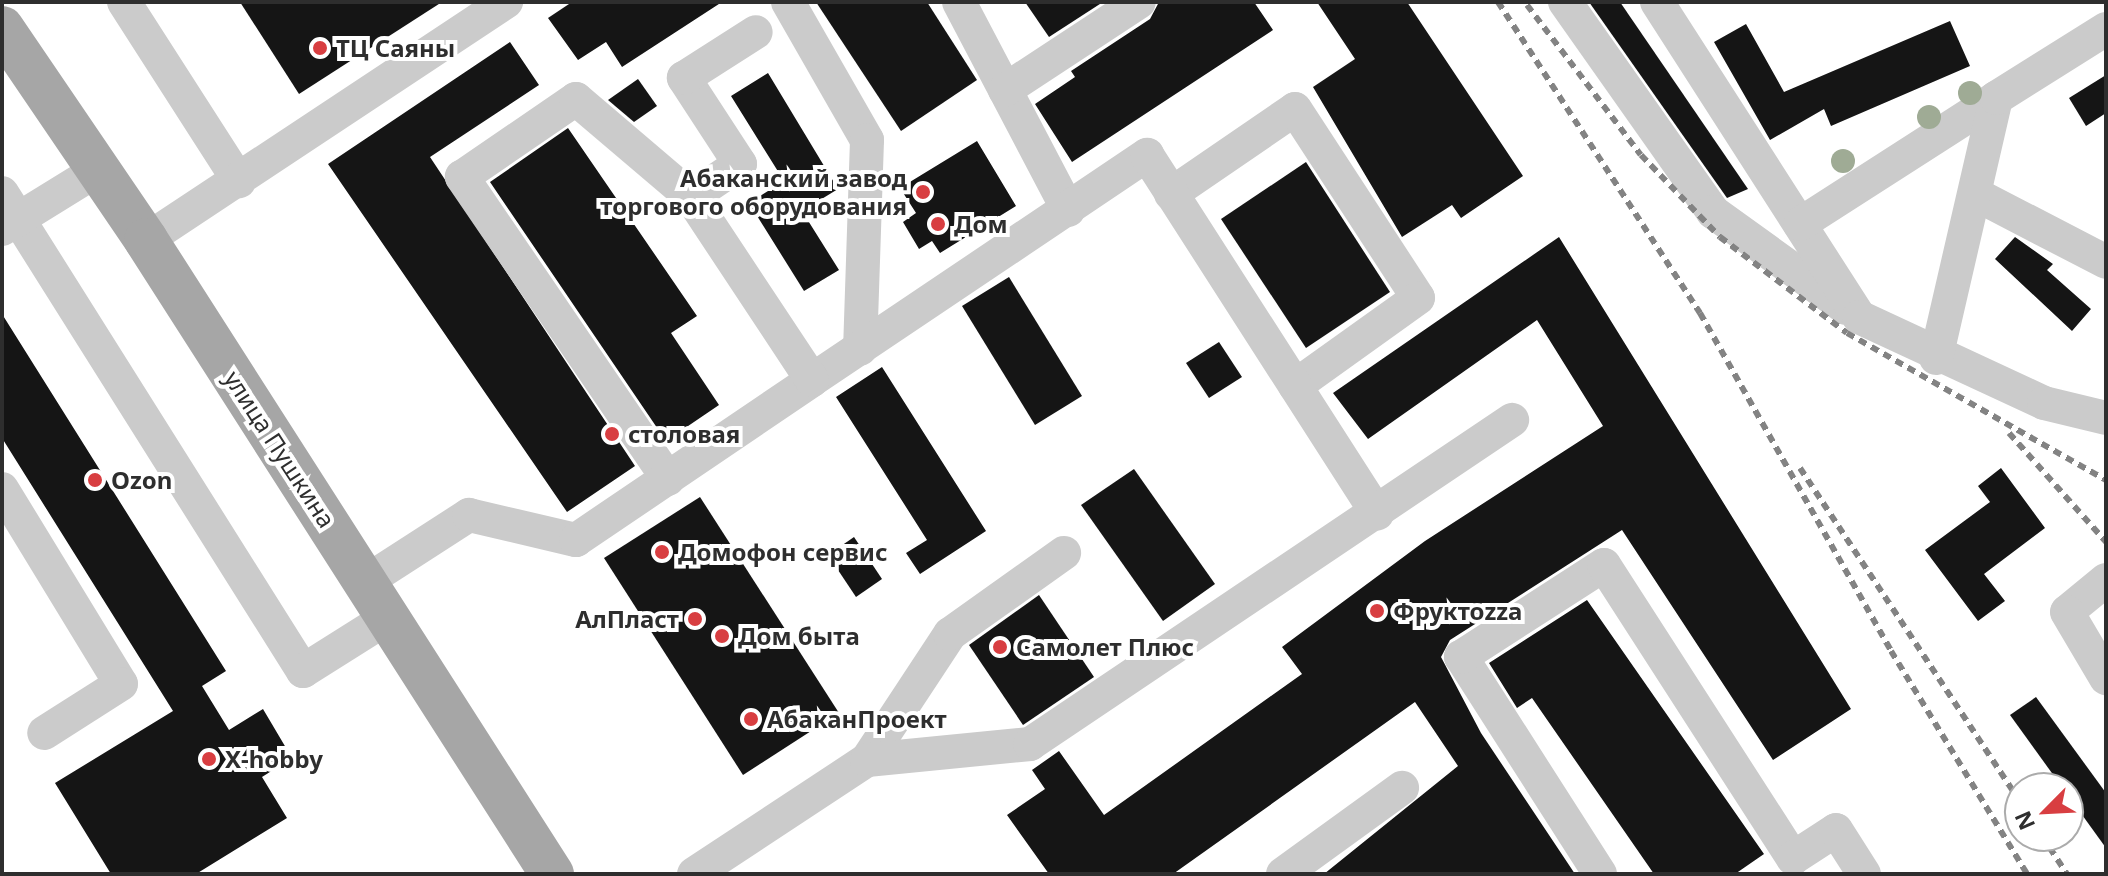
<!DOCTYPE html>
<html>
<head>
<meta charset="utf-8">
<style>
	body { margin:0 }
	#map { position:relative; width:2108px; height:876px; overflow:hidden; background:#fff; font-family:"Noto Sans",sans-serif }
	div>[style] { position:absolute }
	.building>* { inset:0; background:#151515 }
	.minor>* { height:34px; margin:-17px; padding:0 17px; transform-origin:17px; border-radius:17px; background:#cbcbcb }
	.major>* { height:44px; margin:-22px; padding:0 22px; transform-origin:22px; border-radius:22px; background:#a6a6a6 }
	.rail>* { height:6px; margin-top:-3px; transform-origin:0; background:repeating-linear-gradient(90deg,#838383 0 8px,transparent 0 14px) }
	.trees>* { width:24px; height:24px; margin:-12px; border-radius:50%; background:#9fab95 }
	.dots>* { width:22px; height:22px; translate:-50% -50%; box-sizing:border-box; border:4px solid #fff; border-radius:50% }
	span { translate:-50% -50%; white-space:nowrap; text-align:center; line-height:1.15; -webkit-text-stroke:8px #fff; paint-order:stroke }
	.poi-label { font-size:24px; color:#2e2e2e; font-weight:700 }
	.left { translate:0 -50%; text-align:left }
	.right { translate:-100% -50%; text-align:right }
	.street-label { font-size:24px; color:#2e2e2e }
	.frame { position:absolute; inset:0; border:4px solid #2e2e2e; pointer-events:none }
	.north { position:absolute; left:2004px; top:772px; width:80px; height:80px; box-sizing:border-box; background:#fff; border:2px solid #ababab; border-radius:50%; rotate:246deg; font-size:22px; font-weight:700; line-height:32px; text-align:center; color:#2e2e2e }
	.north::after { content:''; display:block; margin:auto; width:28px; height:36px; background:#d83e41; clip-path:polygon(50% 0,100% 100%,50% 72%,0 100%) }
</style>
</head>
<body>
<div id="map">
	<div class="building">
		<i style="clip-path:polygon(240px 2px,442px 2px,299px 94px)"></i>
		<i style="clip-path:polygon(572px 2px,722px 2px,622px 67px,606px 42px,578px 60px,548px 18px)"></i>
		<i style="clip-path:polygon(816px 2px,927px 2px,977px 80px,901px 131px)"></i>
		<i style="clip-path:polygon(1025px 2px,1103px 2px,1049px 37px)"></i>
		<i style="clip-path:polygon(1159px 2px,1254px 2px,1273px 30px,1072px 162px,1035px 104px,1075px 77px,1071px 71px,1150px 19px)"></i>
		<i style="clip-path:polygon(1317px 2px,1407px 2px,1523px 176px,1461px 218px,1452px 205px,1402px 237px,1313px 87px,1355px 59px)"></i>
		<i style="clip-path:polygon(1589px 2px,1620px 2px,1748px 189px,1727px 198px)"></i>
		<i style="clip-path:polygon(1950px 21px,1970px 66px,1831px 126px,1824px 109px,1770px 140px,1714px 42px,1746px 24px,1784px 92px)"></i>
		<i style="clip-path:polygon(510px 42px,539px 85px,430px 157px,635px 466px,567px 512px,328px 164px)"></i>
		<i style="clip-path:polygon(768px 73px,838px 189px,802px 211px,839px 270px,804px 291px,749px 203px,784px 181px,731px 96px)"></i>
		<i style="clip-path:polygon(2106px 75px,2106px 113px,2086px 126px,2069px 98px)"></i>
		<i style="clip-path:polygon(638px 79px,657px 106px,634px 122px,608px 100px)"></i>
		<i style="clip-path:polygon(568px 128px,697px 316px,671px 333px,719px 405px,666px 441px,490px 182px)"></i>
		<i style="clip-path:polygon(977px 141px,1016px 206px,940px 253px,932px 241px,919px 249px,903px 222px,916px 213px,900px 188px)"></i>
		<i style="clip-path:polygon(1306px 162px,1390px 292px,1306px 348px,1221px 219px)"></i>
		<i style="clip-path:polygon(1559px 237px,1851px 709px,1773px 760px,1622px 530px,1450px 640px,1441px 657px,1481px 733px,1575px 874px,1324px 874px,1458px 766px,1415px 702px,1173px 874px,1049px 874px,1007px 815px,1045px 789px,1032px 770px,1059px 751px,1104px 815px,1302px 674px,1282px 647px,1425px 541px,1603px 426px,1537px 320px,1368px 439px,1333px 393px)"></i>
		<i style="clip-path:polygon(2015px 237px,2053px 264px,2047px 270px,2091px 309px,2072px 331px,1995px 259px)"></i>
		<i style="clip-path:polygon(1009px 277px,1082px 396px,1035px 425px,962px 306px)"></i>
		<i style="clip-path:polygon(2px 314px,226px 671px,202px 686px,229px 730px,263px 709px,292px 758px,262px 777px,287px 818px,196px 874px,111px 874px,55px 783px,173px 711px,2px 438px)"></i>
		<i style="clip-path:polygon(1219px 342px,1242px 377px,1209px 398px,1186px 363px)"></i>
		<i style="clip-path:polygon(882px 367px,986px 531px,920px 574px,906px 553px,927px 540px,836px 397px)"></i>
		<i style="clip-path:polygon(2001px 468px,2045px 528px,1984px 574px,2005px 601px,1978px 621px,1925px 550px,1990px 502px,1978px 486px)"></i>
		<i style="clip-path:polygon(1134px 469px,1215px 584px,1163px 621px,1081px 505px)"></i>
		<i style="clip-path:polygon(700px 497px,839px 713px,743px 775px,604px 558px)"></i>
		<i style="clip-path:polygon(854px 537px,882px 579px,856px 597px,828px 555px)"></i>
		<i style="clip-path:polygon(1039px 595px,1094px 677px,1023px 725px,969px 645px)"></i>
		<i style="clip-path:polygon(1587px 600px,1764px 854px,1735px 874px,1654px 874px,1532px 698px,1517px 708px,1489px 663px)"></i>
		<i style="clip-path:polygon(2036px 697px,2106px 793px,2106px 848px,2010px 715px)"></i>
	</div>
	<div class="minor">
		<i style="left:124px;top:2px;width:213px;rotate:57.3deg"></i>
		<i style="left:788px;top:2px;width:159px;rotate:60.2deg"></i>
		<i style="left:867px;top:140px;width:209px;rotate:91.9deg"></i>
		<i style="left:959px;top:2px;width:235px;rotate:62.3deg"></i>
		<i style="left:1565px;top:2px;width:257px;rotate:54.8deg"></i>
		<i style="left:1713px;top:212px;width:164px;rotate:35.8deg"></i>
		<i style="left:1657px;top:2px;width:374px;rotate:57.3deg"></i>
		<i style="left:1859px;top:317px;width:204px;rotate:24.9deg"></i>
		<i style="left:2044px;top:403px;width:64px;rotate:13.6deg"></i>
		<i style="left:1005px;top:90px;width:160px;rotate:-33.3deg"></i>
		<i style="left:2px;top:193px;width:565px;rotate:57.8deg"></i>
		<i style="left:303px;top:671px;width:99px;rotate:-32.2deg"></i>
		<i style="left:1171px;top:194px;width:150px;rotate:-34.4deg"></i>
		<i style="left:1295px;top:109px;width:225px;rotate:56.9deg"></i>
		<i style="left:1418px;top:298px;width:151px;rotate:144.4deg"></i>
		<i style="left:1977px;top:195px;width:145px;rotate:27.4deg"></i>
		<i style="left:1800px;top:224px;width:233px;rotate:-32.7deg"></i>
		<i style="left:2px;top:229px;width:114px;rotate:-31.7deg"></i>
		<i style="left:146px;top:240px;width:432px;rotate:-33.5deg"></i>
		<i style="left:1936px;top:358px;width:267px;rotate:-77deg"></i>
		<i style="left:1996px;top:98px;width:130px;rotate:-32.1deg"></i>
		<i style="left:812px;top:380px;width:404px;rotate:-33.9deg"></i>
		<i style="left:1147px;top:155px;width:426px;rotate:57.3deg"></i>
		<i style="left:668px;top:479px;width:366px;rotate:-124.3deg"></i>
		<i style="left:462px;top:177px;width:138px;rotate:-34.4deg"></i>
		<i style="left:576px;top:99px;width:151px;rotate:40.4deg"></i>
		<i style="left:2px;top:489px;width:228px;rotate:58.6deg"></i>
		<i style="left:121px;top:684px;width:91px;rotate:147.5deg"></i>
		<i style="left:2106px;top:580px;width:50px;rotate:140.6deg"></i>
		<i style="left:2067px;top:612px;width:77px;rotate:59.4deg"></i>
		<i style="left:365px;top:582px;width:124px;rotate:-32.8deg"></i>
		<i style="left:469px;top:515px;width:110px;rotate:13.2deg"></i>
		<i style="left:576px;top:540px;width:285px;rotate:-34.1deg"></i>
		<i style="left:812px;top:380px;width:219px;rotate:-123.5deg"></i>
		<i style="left:691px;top:197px;width:59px;rotate:-34deg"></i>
		<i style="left:740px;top:164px;width:103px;rotate:-123.1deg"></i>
		<i style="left:684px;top:78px;width:85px;rotate:-32.6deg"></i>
		<i style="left:867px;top:760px;width:151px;rotate:-56.6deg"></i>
		<i style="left:950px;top:634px;width:140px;rotate:-35.4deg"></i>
		<i style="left:694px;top:874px;width:207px;rotate:-33.4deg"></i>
		<i style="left:867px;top:760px;width:164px;rotate:-5.6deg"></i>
		<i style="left:1030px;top:744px;width:581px;rotate:-33.91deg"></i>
		<i style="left:1283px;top:874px;width:147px;rotate:-35.9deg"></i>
		<i style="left:1600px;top:874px;width:258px;rotate:-122.6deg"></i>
		<i style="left:1461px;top:657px;width:170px;rotate:-32.8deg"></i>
		<i style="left:1604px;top:565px;width:349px;rotate:57.2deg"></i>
		<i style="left:1793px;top:858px;width:51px;rotate:-33.1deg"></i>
		<i style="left:1836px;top:830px;width:52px;rotate:57.5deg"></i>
	</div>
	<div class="major">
		<i style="left:2px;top:28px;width:256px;rotate:55.8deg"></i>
		<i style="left:146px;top:240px;width:753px;rotate:57.37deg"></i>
	</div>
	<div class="rail">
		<i style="left:1498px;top:2px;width:371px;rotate:57deg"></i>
		<i style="left:1700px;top:313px;width:388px;rotate:60.5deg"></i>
		<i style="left:1891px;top:651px;width:261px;rotate:58.6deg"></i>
		<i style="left:1527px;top:5px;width:188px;rotate:52.8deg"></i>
		<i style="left:1641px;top:155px;width:114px;rotate:46.1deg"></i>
		<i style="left:1720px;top:237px;width:159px;rotate:37.1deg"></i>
		<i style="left:1847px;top:333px;width:298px;rotate:29.6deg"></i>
		<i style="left:2009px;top:433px;width:146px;rotate:48.3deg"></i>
		<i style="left:1800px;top:468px;width:400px;rotate:56.6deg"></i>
		<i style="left:2042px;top:836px;width:45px;rotate:56.7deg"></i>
	</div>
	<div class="trees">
		<i style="left:1970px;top:93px"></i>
		<i style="left:1929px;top:117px"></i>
		<i style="left:1843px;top:161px"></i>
	</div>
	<div class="dots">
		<i style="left:320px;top:48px;background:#d83e41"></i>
		<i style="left:923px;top:192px;background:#d83e41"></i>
		<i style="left:938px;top:224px;background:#d83e41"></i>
		<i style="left:612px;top:434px;background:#d83e41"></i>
		<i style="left:95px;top:480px;background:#d83e41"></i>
		<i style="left:662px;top:552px;background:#d83e41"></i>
		<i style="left:1377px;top:611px;background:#d83e41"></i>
		<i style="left:695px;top:619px;background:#d83e41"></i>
		<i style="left:722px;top:636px;background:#d83e41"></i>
		<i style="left:1000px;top:647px;background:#d83e41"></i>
		<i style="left:751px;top:719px;background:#d83e41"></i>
		<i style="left:209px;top:759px;background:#d83e41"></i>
	</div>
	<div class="poi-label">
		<span class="left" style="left:336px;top:48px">ТЦ Саяны</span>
		<span class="right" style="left:907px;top:192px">Абаканский завод<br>торгового оборудования</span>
		<span class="left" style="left:954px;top:224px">Дом</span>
		<span class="left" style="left:628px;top:434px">столовая</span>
		<span class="left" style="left:111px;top:480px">Ozon</span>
		<span class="left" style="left:678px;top:552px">Домофон сервис</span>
		<span class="left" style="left:1393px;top:611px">Фруктоzzа</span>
		<span class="right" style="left:679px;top:619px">АлПласт</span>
		<span class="left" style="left:738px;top:636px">Дом быта</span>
		<span class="left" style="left:1016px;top:647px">Самолет Плюс</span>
		<span class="left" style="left:767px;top:719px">АбаканПроект</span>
		<span class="left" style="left:225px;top:759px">X-hobby</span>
	</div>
	<div class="street-label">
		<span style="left:280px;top:449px;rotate:57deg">улица Пушкина</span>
	</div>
	<div class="frame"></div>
	<div class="north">N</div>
</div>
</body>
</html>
